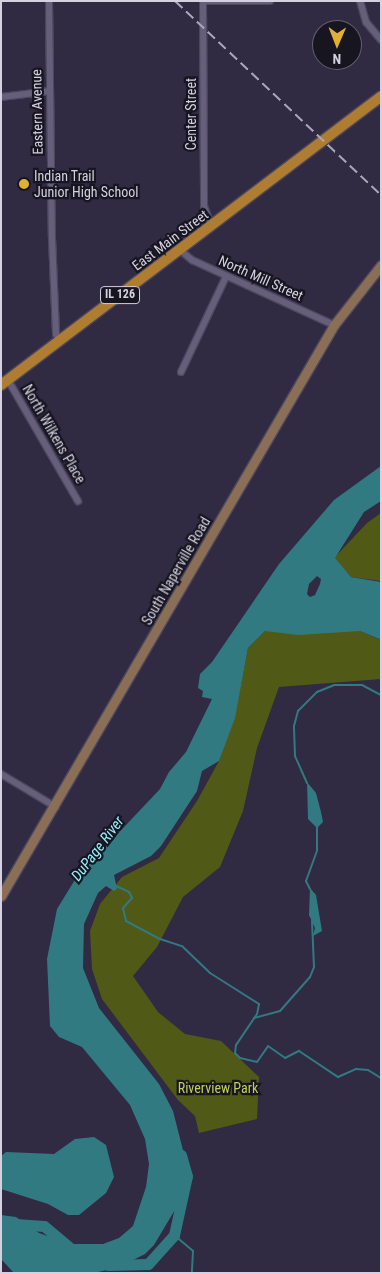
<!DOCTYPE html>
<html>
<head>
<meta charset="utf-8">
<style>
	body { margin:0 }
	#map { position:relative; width:382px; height:1274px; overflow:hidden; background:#302a43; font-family:"Roboto Condensed",sans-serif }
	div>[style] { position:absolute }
	.green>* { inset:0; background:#515916 }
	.water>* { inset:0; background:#317a82 }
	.stream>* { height:2px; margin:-1px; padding:0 1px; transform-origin:1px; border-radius:1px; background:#317a82 }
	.river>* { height:11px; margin:-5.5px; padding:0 5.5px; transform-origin:5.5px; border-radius:5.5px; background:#317a82 }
	.roads { filter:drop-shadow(1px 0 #4d475d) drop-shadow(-1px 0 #4d475d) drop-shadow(0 1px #4d475d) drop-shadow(0 -1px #4d475d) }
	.minor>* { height:6px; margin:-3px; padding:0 3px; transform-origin:3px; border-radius:3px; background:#655f7b }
	.secondary>* { height:9px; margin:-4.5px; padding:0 4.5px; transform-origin:4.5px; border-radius:4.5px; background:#8a6e56 }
	.primary>* { height:10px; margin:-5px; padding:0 5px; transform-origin:5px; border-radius:5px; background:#ae7d31 }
	.rail>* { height:2px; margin-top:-1px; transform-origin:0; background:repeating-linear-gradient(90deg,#aba7b9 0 10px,transparent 0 15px) }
	.dots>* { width:14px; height:14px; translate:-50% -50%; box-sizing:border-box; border:2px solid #171520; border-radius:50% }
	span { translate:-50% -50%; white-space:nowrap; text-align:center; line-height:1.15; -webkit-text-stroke:4.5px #171520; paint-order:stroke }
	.shield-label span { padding:1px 4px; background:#171520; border:1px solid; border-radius:4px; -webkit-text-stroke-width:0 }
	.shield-label { font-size:12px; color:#d4d1e1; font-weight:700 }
	.street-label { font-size:14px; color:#d4d1e1 }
	.poi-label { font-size:14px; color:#d4d1e1 }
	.left { translate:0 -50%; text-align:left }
	.park-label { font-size:14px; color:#c1d152 }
	.water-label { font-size:15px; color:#92f0fc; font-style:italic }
	.frame { position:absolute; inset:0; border:2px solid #d4d1e1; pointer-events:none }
	.north { position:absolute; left:312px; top:20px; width:50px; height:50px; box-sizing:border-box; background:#171520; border:1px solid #63606d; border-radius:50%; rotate:181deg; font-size:14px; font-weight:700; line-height:20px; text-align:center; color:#d4d1e1 }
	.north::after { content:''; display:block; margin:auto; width:18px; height:22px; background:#e0b034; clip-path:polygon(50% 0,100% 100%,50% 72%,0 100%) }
</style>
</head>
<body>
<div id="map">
	<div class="green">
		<i style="clip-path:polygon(381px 513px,381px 581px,351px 577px,334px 558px,367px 523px)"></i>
		<i style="clip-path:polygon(265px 631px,360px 631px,378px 639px,381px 636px,381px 679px,279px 687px,257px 748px,243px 811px,220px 867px,183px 897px,157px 947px,133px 976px,158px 1012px,185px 1034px,221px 1041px,259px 1077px,257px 1119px,199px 1133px,195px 1116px,178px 1100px,102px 999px,92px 969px,90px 931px,100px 904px,122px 877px,159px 858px,197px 801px,219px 761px,237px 705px,248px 648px)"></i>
	</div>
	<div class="water">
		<i style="clip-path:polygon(evenodd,381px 466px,381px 501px,364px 512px,335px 558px,351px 577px,381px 582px,381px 636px,379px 639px,360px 631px,298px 635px,265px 631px,248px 648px,235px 718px,219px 761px,202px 771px,197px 791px,161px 846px,151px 856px,114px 875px,117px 889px,114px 891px,106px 886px,98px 893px,84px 924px,83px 968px,99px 1008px,159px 1084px,173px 1111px,186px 1162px,176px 1208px,154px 1245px,145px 1254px,119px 1267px,94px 1273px,14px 1273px,1px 1259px,1px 1215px,16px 1217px,39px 1233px,70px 1244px,103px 1244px,119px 1238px,133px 1226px,146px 1187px,149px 1164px,145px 1139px,130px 1105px,82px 1047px,59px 1037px,50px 1026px,47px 959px,57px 909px,76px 878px,160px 789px,169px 772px,186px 752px,212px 699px,202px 697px,203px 691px,198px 688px,200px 674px,212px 662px,279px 564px,334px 500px,381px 466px,317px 576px,321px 579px,320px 584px,315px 595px,310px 597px,307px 594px,309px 584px,317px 576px)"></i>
		<i style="clip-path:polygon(307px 782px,316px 793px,321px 812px,323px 822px,317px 828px,308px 819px)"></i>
		<i style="clip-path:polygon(310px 888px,316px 895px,322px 931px,313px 936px,315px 928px,309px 915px)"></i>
		<i style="clip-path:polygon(94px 1137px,106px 1145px,114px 1177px,106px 1193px,79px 1215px,68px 1215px,48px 1204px,1px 1189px,1px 1156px,6px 1152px,54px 1154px,75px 1139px)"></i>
	</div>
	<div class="stream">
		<i style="left:307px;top:783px;width:30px;rotate:-114deg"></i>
		<i style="left:295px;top:756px;width:30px;rotate:-92deg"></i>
		<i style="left:294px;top:726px;width:16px;rotate:-75deg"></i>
		<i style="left:298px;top:711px;width:27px;rotate:-45deg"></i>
		<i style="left:317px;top:692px;width:18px;rotate:-22deg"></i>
		<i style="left:334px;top:685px;width:28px"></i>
		<i style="left:362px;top:685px;width:21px;rotate:28deg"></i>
		<i style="left:114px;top:885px;width:17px;rotate:25deg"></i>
		<i style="left:129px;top:892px;width:7px;rotate:63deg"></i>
		<i style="left:132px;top:898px;width:13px;rotate:132deg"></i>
		<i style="left:123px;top:908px;width:13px;rotate:77deg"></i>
		<i style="left:126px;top:921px;width:38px;rotate:28deg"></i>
		<i style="left:160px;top:939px;width:23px;rotate:18deg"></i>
		<i style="left:182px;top:946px;width:39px;rotate:44deg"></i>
		<i style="left:210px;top:973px;width:58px;rotate:32.3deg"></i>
		<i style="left:259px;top:1004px;width:10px;rotate:101deg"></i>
		<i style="left:257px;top:1014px;width:37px;rotate:124deg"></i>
		<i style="left:236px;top:1045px;width:8px;rotate:97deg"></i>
		<i style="left:235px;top:1053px;width:7px;rotate:45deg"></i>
		<i style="left:240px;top:1058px;width:17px;rotate:13deg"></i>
		<i style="left:257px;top:1062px;width:19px;rotate:-55deg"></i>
		<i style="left:268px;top:1046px;width:21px;rotate:35deg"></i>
		<i style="left:285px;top:1058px;width:16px;rotate:-27deg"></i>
		<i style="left:299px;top:1051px;width:47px;rotate:33.7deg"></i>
		<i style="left:338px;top:1077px;width:20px;rotate:-24deg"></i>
		<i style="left:356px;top:1069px;width:12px;rotate:5deg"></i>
		<i style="left:368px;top:1070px;width:15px;rotate:32deg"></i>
		<i style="left:310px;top:889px;width:9px;rotate:-117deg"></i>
		<i style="left:306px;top:881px;width:33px;rotate:-70deg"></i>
		<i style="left:317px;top:850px;width:23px;rotate:-90deg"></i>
		<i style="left:254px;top:1018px;width:27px;rotate:-15deg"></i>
		<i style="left:280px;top:1011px;width:45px;rotate:-48.6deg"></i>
		<i style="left:310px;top:977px;width:11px;rotate:-68deg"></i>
		<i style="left:314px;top:967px;width:46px;rotate:-92.5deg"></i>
		<i style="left:174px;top:1235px;width:25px;rotate:40deg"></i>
		<i style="left:193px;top:1251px;width:22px;rotate:93deg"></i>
	</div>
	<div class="river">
		<i style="left:1px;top:1223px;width:43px;rotate:4deg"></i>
		<i style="left:44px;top:1226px;width:35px;rotate:40deg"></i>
		<i style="left:108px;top:1265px;width:40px;rotate:-1.4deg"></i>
		<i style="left:148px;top:1264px;width:39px;rotate:-48deg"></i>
		<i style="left:174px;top:1235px;width:60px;rotate:-77.6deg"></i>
		<i style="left:187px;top:1176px;width:22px;rotate:-106deg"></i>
	</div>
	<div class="roads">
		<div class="minor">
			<i style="left:49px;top:1px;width:237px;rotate:89.3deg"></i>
			<i style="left:52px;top:238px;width:96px;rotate:87.6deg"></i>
			<i style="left:56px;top:334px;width:7px;rotate:56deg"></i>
			<i style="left:203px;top:1px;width:205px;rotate:89.7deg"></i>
			<i style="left:204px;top:206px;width:20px;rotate:70deg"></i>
			<i style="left:203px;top:1px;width:67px"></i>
			<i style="left:360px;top:1px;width:22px;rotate:74deg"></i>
			<i style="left:366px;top:22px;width:23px;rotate:50deg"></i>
			<i style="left:1px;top:97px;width:49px;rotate:-7deg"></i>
			<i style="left:180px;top:250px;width:16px;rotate:40deg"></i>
			<i style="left:192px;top:260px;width:156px;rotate:24.6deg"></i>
			<i style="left:181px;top:372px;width:105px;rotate:-64.7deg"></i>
			<i style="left:8px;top:380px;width:140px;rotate:60deg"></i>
			<i style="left:1px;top:774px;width:64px;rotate:31deg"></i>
		</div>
		<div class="secondary">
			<i style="left:1px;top:896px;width:661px;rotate:-59.75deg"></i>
			<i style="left:334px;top:325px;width:76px;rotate:-51.9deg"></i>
		</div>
		<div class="primary">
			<i style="left:1px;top:385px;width:477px;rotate:-37.2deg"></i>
		</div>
	</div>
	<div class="rail">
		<i style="left:175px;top:1px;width:283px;rotate:43.3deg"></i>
	</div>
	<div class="dots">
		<i style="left:24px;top:184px;background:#e0b034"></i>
	</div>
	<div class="shield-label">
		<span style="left:120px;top:295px">IL 126</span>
	</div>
	<div class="street-label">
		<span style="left:37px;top:112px;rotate:-91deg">Eastern Avenue</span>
		<span style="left:191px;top:114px;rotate:-90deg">Center Street</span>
		<span style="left:170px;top:240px;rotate:-37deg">East Main Street</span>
		<span style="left:261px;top:278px;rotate:24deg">North Mill Street</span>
		<span style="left:54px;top:434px;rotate:60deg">North Wilkens Place</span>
		<span style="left:176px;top:571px;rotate:-60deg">South Naperville Road</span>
	</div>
	<div class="poi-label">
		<span class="left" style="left:34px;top:184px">Indian Trail<br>Junior High School</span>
	</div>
	<div class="park-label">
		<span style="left:218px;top:1088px">Riverview Park</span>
	</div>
	<div class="water-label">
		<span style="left:98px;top:849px;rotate:-53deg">DuPage River</span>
	</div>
	<div class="frame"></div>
	<div class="north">N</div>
</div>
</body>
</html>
